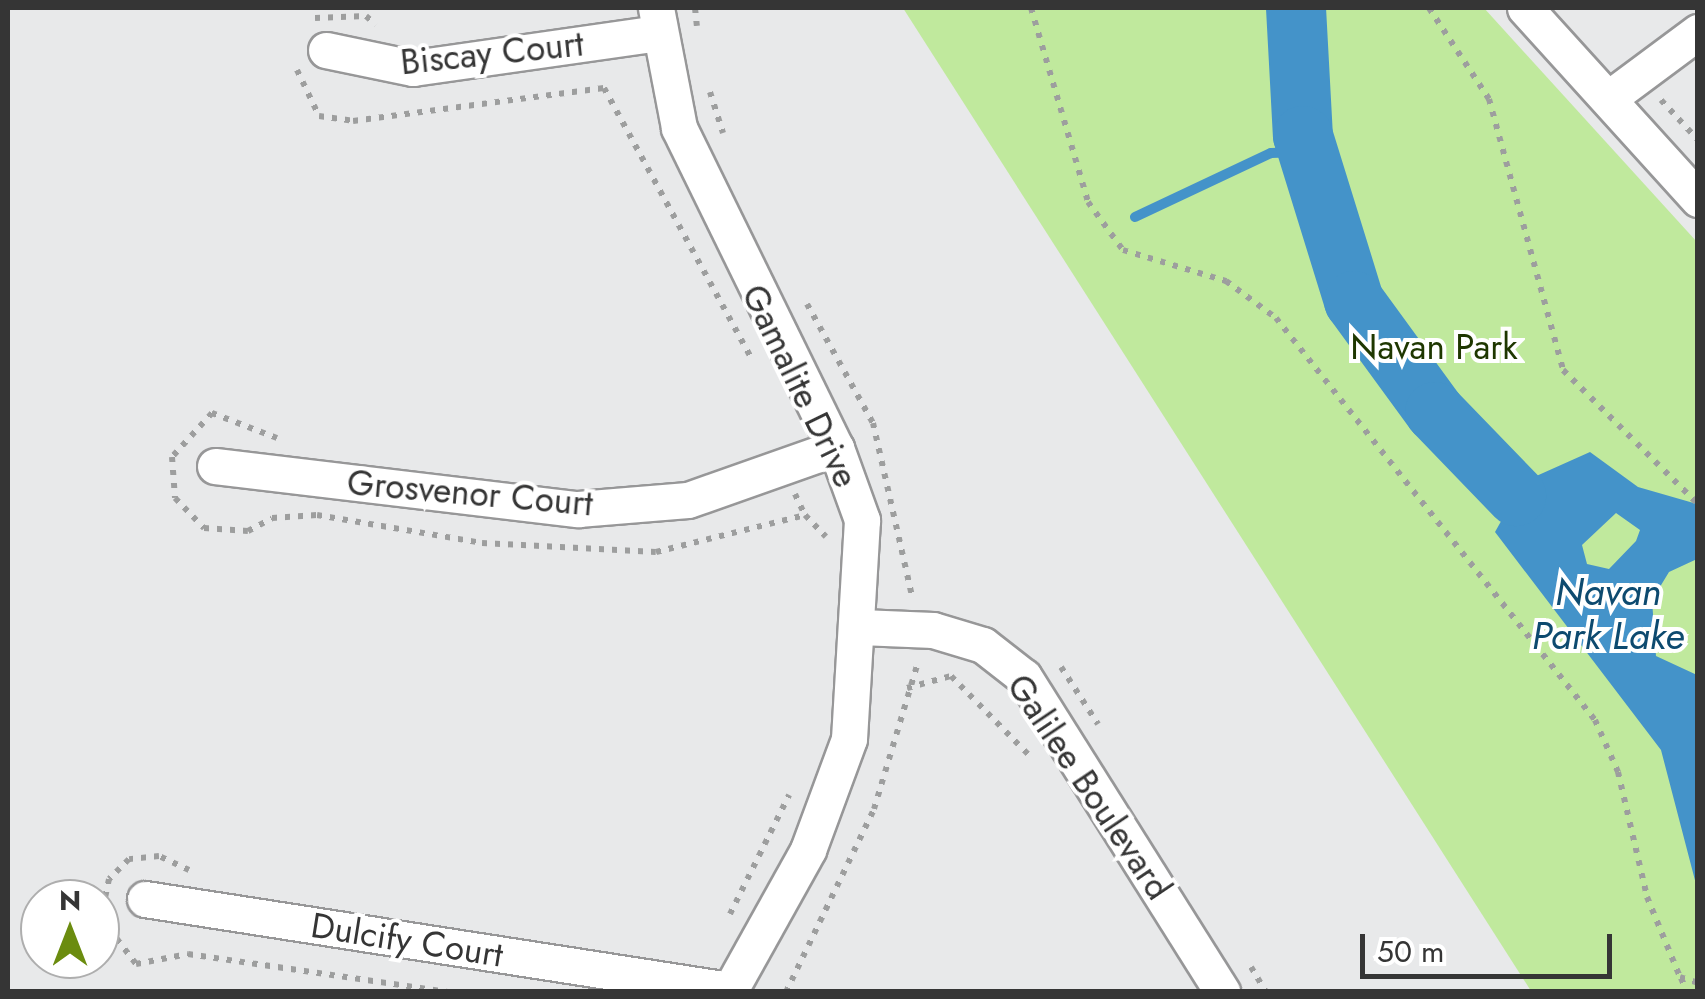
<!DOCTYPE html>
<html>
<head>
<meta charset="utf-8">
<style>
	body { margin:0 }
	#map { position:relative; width:1705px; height:999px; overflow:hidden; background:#e8e9ea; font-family:Jost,sans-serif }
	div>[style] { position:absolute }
	.green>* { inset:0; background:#c0e99d }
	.water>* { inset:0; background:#4493c9 }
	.stream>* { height:10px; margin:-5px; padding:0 5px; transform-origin:5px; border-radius:5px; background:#4493c9 }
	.river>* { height:60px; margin:-30px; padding:0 30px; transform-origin:30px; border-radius:30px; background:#4493c9 }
	.path>* { height:6px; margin-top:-3px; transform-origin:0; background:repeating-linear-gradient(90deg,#9d9e9e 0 5px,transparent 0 13px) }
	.roads { filter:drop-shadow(2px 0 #979798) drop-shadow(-2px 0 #979798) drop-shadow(0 2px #979798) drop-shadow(0 -2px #979798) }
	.minor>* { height:35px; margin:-17.5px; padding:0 17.5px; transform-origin:17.5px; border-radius:17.5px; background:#fff }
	span { translate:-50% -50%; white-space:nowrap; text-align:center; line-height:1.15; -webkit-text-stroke:8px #fff; paint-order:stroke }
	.street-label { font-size:35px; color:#353535 }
	.park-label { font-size:35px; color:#1e3700 }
	.water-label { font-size:38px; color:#0d4a6f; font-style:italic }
	.frame { position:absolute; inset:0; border:10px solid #353535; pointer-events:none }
	.north { position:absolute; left:20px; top:879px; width:100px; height:100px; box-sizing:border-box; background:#fff; border:2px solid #aeaeae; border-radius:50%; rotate:0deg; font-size:28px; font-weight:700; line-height:40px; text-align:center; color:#353535 }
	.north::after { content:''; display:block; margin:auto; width:35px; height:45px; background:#6b8c0f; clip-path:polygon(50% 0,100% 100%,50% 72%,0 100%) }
	.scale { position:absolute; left:1360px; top:934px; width:252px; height:45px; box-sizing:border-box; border:5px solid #353535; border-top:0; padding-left:12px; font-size:30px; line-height:35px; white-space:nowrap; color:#353535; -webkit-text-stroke:8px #fff; paint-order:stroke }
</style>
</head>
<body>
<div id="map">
	<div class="green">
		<i style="clip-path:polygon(903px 8px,1484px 8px,1697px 242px,1697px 991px,1531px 991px)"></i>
	</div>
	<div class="water">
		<i style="clip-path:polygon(evenodd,1590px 452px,1638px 487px,1697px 504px,1697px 559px,1669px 572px,1652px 600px,1656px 656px,1697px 675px,1697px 888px,1661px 750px,1495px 532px,1523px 482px,1590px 452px,1616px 513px,1640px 530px,1636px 541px,1609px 569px,1587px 564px,1582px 545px,1616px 513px)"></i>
	</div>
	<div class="stream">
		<i style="left:1135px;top:217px;width:150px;rotate:-25.2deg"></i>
		<i style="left:1271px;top:153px;width:37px;rotate:-2deg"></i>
	</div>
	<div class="river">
		<i style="left:1296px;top:8px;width:128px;rotate:86.9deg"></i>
		<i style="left:1303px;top:136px;width:173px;rotate:72.8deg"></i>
		<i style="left:1354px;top:301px;width:137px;rotate:53.9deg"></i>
		<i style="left:1435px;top:412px;width:117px;rotate:46deg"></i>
	</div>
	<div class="path">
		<i style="left:695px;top:8px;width:18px;rotate:84deg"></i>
		<i style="left:1031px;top:8px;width:202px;rotate:73.6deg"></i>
		<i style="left:1088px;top:202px;width:59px;rotate:53.9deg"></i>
		<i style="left:1123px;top:250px;width:108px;rotate:16.8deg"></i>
		<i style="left:1226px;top:281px;width:62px;rotate:36.5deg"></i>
		<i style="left:1276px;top:318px;width:513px;rotate:51.57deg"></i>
		<i style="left:1595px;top:720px;width:57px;rotate:66.1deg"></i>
		<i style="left:1618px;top:772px;width:128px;rotate:76.9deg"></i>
		<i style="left:1647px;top:897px;width:87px;rotate:67.6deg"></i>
		<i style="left:1680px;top:977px;width:19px;rotate:18deg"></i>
		<i style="left:1429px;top:8px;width:109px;rotate:56.6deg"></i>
		<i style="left:1489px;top:99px;width:281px;rotate:74.7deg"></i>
		<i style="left:1563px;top:370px;width:190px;rotate:44.8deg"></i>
		<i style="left:315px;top:18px;width:51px;rotate:-2.2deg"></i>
		<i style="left:366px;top:16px;width:13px;rotate:42deg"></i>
		<i style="left:297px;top:70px;width:51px;rotate:64.4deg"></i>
		<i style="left:319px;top:116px;width:34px;rotate:8deg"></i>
		<i style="left:353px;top:121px;width:253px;rotate:-7.5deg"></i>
		<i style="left:604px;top:88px;width:307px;rotate:61.4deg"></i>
		<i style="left:710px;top:92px;width:43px;rotate:72.4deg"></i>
		<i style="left:1661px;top:100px;width:54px;rotate:47.2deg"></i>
		<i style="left:807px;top:304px;width:136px;rotate:61deg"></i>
		<i style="left:873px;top:423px;width:181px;rotate:77.3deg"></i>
		<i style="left:277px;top:438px;width:70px;rotate:-159deg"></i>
		<i style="left:212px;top:413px;width:59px;rotate:132.3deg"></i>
		<i style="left:172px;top:457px;width:41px;rotate:85.8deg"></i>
		<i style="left:175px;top:498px;width:42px;rotate:46deg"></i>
		<i style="left:204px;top:528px;width:44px;rotate:3.9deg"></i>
		<i style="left:248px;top:531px;width:27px;rotate:-28deg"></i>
		<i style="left:272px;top:518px;width:45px;rotate:-3.8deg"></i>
		<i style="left:317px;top:515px;width:167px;rotate:9.6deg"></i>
		<i style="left:482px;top:543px;width:174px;rotate:3deg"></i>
		<i style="left:656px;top:552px;width:154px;rotate:-13.9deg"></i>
		<i style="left:805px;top:515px;width:30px;rotate:46deg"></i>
		<i style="left:795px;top:494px;width:23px;rotate:65deg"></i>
		<i style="left:1061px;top:667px;width:68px;rotate:57deg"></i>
		<i style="left:907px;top:688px;width:46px;rotate:-15.3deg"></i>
		<i style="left:951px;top:676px;width:112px;rotate:45.4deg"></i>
		<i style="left:189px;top:870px;width:33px;rotate:-155deg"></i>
		<i style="left:159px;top:856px;width:30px;rotate:174deg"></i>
		<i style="left:129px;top:859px;width:28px;rotate:135deg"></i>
		<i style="left:109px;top:879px;width:40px;rotate:102deg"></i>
		<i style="left:101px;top:918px;width:58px;rotate:52.7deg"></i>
		<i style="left:136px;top:964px;width:53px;rotate:-10.9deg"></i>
		<i style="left:188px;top:954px;width:264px;rotate:8.3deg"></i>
		<i style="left:730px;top:914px;width:133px;rotate:-63.6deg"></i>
		<i style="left:1251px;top:967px;width:29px;rotate:59deg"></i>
		<i style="left:1681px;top:978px;width:15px;rotate:67deg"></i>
		<i style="left:786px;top:992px;width:203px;rotate:-64.3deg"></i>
		<i style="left:874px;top:809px;width:153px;rotate:-73.3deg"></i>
	</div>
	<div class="roads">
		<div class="minor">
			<i style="left:656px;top:8px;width:122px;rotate:79.1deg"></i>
			<i style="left:679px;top:128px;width:356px;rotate:63.9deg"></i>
			<i style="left:836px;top:448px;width:77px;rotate:70.1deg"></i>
			<i style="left:862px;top:520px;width:219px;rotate:93.4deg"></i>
			<i style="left:849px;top:739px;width:118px;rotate:110.3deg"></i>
			<i style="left:808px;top:850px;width:162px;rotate:119.1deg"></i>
			<i style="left:1525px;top:8px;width:258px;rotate:47.8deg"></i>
			<i style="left:326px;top:50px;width:89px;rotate:11.7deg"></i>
			<i style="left:413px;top:68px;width:247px;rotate:-8.1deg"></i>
			<i style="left:1609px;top:98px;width:111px;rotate:-36.6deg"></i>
			<i style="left:215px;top:466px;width:366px;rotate:6.8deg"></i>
			<i style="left:578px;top:509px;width:110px;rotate:-4.7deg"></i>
			<i style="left:688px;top:500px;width:157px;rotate:-19.4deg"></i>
			<i style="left:860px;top:627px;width:73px;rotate:2.4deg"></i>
			<i style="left:933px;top:630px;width:52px;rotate:16.7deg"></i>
			<i style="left:983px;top:645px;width:52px;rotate:38deg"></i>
			<i style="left:1024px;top:677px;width:372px;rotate:57.8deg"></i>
			<i style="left:145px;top:899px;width:591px;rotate:8.86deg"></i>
		</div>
	</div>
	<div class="street-label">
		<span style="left:492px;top:53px;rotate:-6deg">Biscay Court</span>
		<span style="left:800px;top:386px;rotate:64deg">Gamalite Drive</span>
		<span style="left:470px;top:493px;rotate:5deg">Grosvenor Court</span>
		<span style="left:1089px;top:787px;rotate:56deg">Galilee Boulevard</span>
		<span style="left:407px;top:940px;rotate:9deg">Dulcify Court</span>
	</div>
	<div class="park-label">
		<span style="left:1434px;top:347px">Navan Park</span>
	</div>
	<div class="water-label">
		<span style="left:1608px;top:614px">Navan<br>Park Lake</span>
	</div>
	<div class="frame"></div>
	<div class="north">N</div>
	<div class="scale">50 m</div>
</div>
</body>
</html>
